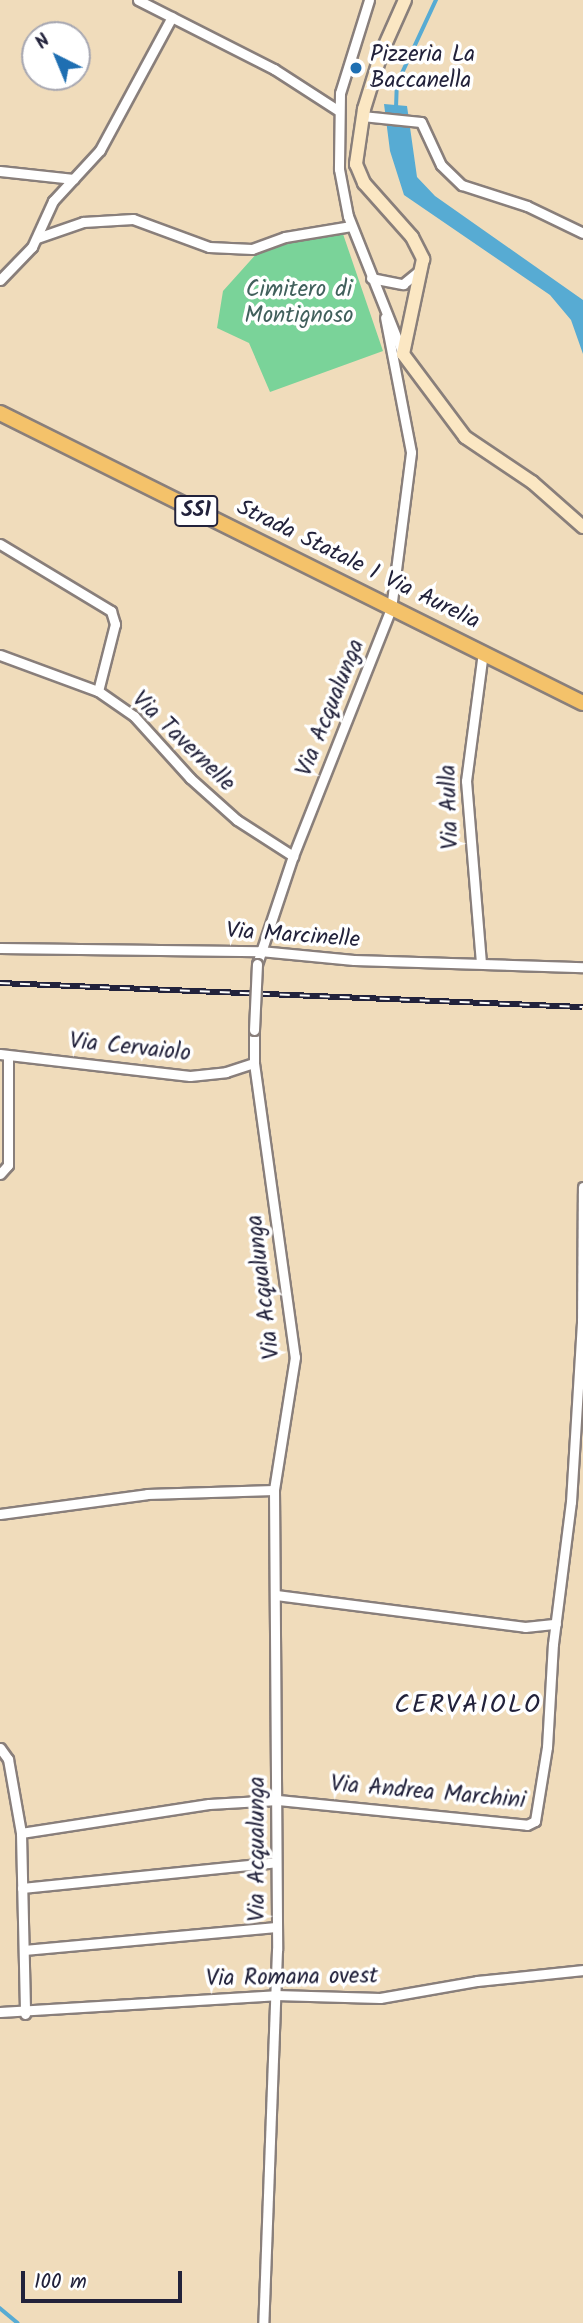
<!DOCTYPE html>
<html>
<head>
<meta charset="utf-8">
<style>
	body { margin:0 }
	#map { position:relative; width:583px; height:2323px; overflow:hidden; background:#f0dcbb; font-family:Kalam,sans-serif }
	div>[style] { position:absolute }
	.green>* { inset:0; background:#7ad399 }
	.water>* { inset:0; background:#57abd3 }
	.stream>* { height:3.5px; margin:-1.75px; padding:0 1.75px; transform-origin:1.75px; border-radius:1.75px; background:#57abd3 }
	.roads { filter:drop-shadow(2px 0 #897f7b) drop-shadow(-2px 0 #897f7b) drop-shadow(0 2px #897f7b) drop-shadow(0 -2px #897f7b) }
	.street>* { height:9px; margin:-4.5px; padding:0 4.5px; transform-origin:4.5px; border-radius:4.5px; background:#fff }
	.secondary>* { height:12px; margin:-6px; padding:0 6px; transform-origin:6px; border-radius:6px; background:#fbe7c3 }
	.primary>* { height:14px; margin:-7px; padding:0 7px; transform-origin:7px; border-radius:7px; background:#f4c26a }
	.rail>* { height:6px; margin-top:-3px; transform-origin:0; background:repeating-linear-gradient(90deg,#fff 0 10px,#22223b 0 20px); box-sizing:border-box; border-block:2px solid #22223b }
	.bridges { filter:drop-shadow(2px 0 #897f7b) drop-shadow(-2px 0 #897f7b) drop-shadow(0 2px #897f7b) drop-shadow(0 -2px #897f7b) }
	.street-bridge>* { height:9px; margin:-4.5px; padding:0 4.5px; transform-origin:4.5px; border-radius:4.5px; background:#fff }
	.dots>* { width:19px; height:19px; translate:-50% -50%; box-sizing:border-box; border:4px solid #fff; border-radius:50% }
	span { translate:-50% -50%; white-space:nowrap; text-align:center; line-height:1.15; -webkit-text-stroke:7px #fff; paint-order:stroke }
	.shield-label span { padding:2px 5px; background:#fff; border:2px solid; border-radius:5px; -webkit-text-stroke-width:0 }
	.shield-label { font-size:21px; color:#22223b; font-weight:700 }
	.poi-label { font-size:23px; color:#22223b }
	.left { translate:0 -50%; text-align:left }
	.park-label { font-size:23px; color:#41605c }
	.street-label { font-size:23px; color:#22223b }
	.quarter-label { font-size:26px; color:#22223b; letter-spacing:2px }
	.north { position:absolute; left:21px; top:21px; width:70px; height:70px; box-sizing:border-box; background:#fff; border:2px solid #a7a7b1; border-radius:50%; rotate:317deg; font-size:19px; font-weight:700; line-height:28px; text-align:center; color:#22223b }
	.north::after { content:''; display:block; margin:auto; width:24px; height:32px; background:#1f6fb2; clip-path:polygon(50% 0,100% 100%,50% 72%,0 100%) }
	.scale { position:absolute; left:21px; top:2271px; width:161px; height:32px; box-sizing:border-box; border:4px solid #22223b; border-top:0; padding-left:9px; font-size:21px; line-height:24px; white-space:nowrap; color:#22223b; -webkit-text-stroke:5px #fff; paint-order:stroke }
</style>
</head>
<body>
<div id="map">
	<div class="green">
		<i style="clip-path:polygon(342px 231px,383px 351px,270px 392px,249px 343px,217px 328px,223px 291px,259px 251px,292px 237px)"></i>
	</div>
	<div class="water">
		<i style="clip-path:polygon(384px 104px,407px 106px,417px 177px,435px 196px,583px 300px,583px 354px,571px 320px,550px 295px,404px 195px,390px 151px)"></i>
	</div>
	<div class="stream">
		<i style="left:396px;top:108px;width:24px;rotate:-88deg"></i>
		<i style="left:397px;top:84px;width:93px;rotate:-65.1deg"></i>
		<i style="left:0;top:2308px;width:23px;rotate:40deg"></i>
	</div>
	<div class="roads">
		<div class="street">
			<i style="left:138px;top:0;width:153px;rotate:26.9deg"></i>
			<i style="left:274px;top:69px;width:77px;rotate:32.9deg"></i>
			<i style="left:369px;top:0;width:97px;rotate:107.3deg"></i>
			<i style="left:340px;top:93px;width:76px;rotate:90.8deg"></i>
			<i style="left:339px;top:169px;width:48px;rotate:79.2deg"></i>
			<i style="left:348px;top:216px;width:149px;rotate:68.3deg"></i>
			<i style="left:362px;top:116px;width:59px;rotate:5.8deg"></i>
			<i style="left:421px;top:122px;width:47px;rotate:65.1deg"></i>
			<i style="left:441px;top:165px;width:29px;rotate:44deg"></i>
			<i style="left:462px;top:185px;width:68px;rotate:17.9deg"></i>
			<i style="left:527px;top:206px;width:62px;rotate:25.7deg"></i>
			<i style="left:0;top:171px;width:74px;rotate:6.2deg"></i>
			<i style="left:37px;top:238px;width:49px;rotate:-19.2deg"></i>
			<i style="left:83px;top:222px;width:50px;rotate:-3.4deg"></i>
			<i style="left:133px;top:219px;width:81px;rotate:20.2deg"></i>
			<i style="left:209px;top:247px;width:43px;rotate:2.7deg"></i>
			<i style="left:252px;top:249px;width:35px;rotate:-20deg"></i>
			<i style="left:285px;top:237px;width:67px;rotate:-9.5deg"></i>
			<i style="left:371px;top:278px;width:33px;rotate:11deg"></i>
			<i style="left:403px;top:284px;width:21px;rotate:-39deg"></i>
			<i style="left:0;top:280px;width:46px;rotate:-45.9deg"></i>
			<i style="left:32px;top:247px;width:51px;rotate:-65.5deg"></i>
			<i style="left:53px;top:201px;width:69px;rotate:-47.3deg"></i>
			<i style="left:100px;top:150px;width:151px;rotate:-61.6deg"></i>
			<i style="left:0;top:544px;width:130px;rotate:31.1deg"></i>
			<i style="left:111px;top:611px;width:14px;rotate:73deg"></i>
			<i style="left:115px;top:624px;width:69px;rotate:104.2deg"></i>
			<i style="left:0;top:655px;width:104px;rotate:20.2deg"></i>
			<i style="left:98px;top:691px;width:44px;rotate:34.8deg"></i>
			<i style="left:134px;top:716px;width:84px;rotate:47.9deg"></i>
			<i style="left:190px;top:778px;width:63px;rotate:41.8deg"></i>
			<i style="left:237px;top:820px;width:67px;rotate:32.7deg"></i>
			<i style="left:0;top:948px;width:260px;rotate:0.7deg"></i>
			<i style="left:260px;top:951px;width:94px;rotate:5.5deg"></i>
			<i style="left:354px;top:960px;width:229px;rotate:1.8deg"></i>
			<i style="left:481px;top:963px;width:183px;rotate:-94.7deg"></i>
			<i style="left:466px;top:781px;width:130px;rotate:-82.5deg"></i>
			<i style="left:257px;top:964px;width:114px;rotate:-71.6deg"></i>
			<i style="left:293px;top:856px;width:266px;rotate:-68.4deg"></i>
			<i style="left:391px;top:609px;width:158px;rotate:-82.7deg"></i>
			<i style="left:411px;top:452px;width:137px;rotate:-100.9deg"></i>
			<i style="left:254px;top:1030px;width:33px;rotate:90deg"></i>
			<i style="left:254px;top:1063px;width:297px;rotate:82.1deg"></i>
			<i style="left:295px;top:1357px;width:135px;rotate:99deg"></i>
			<i style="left:274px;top:1490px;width:460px;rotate:89.6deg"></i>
			<i style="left:277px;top:1950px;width:373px;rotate:92.1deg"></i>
			<i style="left:0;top:1054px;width:191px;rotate:6.6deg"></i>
			<i style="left:190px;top:1076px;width:36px;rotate:-6deg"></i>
			<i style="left:226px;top:1072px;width:29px;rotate:-18deg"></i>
			<i style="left:0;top:1174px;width:12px;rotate:-48deg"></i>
			<i style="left:8px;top:1165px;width:109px;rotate:-90deg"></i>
			<i style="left:0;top:1514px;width:148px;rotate:-7.7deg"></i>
			<i style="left:147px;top:1494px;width:127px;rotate:-1.8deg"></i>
			<i style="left:276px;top:1595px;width:251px;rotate:7.3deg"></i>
			<i style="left:525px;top:1627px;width:31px;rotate:-6deg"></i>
			<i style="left:0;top:1748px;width:14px;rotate:54deg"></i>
			<i style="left:8px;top:1759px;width:75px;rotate:80deg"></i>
			<i style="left:21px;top:1833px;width:181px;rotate:88.7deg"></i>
			<i style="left:21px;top:1833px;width:190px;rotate:-8.8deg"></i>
			<i style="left:209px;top:1804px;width:69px;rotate:-3.3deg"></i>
			<i style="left:278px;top:1800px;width:250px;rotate:5.7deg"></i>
			<i style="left:527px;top:1825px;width:9px;rotate:-27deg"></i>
			<i style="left:535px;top:1821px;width:75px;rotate:-80.8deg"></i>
			<i style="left:547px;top:1747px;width:103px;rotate:-86.7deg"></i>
			<i style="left:553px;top:1644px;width:143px;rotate:-82.8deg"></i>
			<i style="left:571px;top:1502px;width:179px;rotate:-86.5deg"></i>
			<i style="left:582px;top:1323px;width:136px;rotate:-89.6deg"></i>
			<i style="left:22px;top:1888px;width:255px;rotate:-5.8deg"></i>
			<i style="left:24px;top:1950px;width:253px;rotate:-5.2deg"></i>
			<i style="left:0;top:2012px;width:276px;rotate:-3.5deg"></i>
			<i style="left:275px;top:1995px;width:105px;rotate:1.6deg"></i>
			<i style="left:380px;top:1998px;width:98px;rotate:-9.9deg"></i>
			<i style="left:477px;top:1981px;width:107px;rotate:-5.9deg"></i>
		</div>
		<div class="secondary">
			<i style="left:405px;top:0;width:59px;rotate:114deg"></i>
			<i style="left:381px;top:54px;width:58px;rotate:107.2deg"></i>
			<i style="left:364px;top:109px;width:56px;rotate:98.3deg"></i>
			<i style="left:356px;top:164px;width:21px;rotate:67deg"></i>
			<i style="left:364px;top:183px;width:72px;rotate:48.4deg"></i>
			<i style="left:412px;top:237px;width:25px;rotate:63deg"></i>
			<i style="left:423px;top:259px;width:97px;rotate:101.9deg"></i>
			<i style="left:403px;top:354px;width:104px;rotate:53.2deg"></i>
			<i style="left:465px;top:437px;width:81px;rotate:33.9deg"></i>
			<i style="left:532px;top:482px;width:68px;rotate:41.4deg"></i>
		</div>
		<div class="primary">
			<i style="left:0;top:413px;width:651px;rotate:26.45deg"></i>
		</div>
	</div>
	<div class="rail">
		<i style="left:0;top:983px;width:583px;rotate:2.36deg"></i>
	</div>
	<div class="bridges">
		<div class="street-bridge">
			<i style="left:254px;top:1030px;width:66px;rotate:-87.4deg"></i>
		</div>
	</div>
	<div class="dots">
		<i style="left:356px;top:68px;background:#1f6fb2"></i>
	</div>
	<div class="shield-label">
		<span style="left:196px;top:511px">SS1</span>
	</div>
	<div class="poi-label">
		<span class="left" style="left:370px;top:68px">Pizzeria La<br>Baccanella</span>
	</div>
	<div class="park-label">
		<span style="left:299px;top:303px">Cimitero di<br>Montignoso</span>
	</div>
	<div class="street-label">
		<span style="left:358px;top:565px;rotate:26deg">Strada Statale 1 Via Aurelia</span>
		<span style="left:331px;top:708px;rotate:-68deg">Via Acqualunga</span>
		<span style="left:183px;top:742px;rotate:44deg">Via Tavernelle</span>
		<span style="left:450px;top:807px;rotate:-92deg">Via Aulla</span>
		<span style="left:293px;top:936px;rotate:4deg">Via Marcinelle</span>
		<span style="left:130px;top:1048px;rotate:6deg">Via Cervaiolo</span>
		<span style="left:264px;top:1287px;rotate:-97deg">Via Acqualunga</span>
		<span style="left:428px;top:1793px;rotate:5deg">Via Andrea Marchini</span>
		<span style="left:258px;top:1849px;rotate:-90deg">Via Acqualunga</span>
		<span style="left:292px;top:1978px;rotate:-1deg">Via Romana ovest</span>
	</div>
	<div class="quarter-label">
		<span style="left:468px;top:1706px">CERVAIOLO</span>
	</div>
	<div class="north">N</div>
	<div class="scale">100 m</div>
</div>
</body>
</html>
